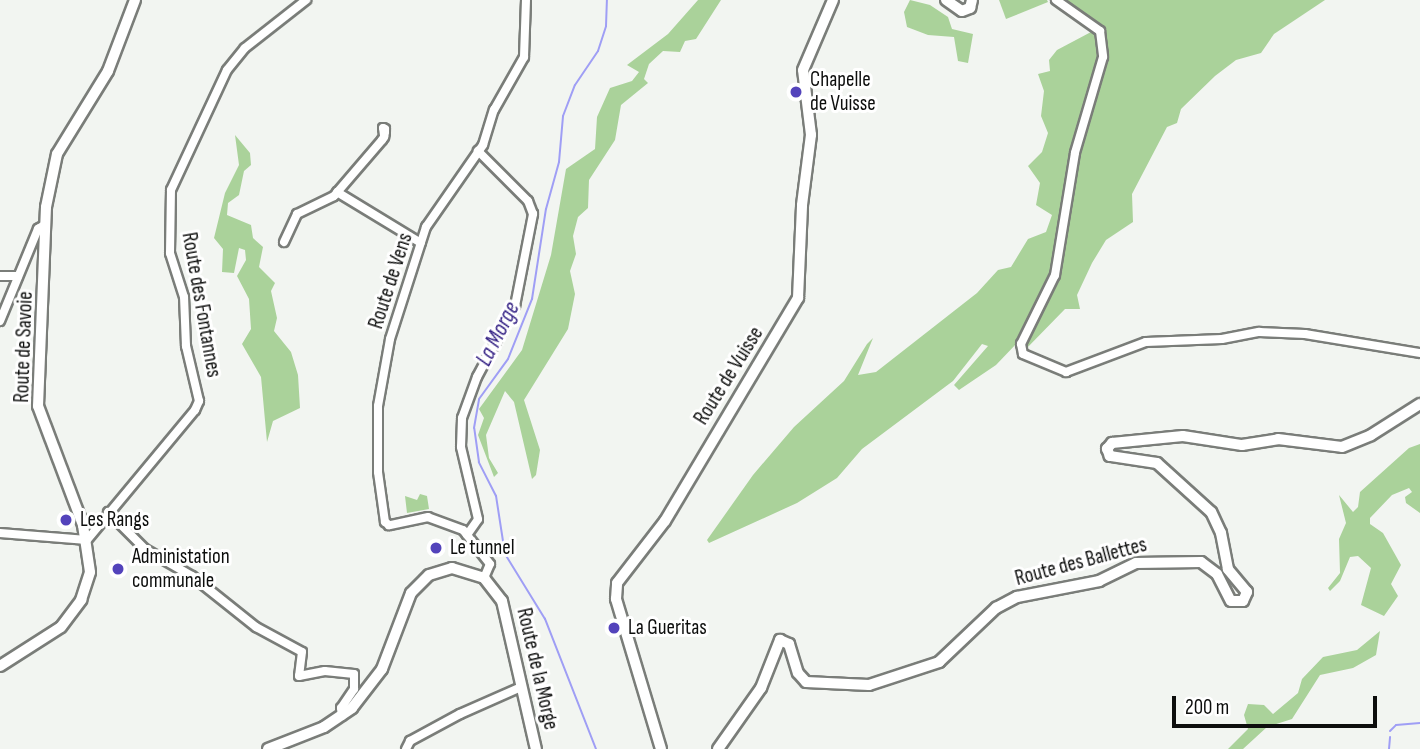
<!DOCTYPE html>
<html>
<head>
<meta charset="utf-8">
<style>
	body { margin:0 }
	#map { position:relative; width:1420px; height:749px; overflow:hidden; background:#f2f5f1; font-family:"Sofia Sans Condensed",sans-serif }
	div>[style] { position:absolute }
	.green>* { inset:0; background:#aad29a }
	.stream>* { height:2px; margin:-1px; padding:0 1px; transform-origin:1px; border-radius:1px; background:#9f9ef5 }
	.roads { filter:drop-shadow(2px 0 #7a7d79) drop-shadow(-2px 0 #7a7d79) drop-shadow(0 2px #7a7d79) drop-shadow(0 -2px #7a7d79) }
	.minor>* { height:8px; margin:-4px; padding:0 4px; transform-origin:4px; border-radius:4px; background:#fff }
	.tertiary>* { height:10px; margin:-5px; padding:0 5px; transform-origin:5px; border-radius:5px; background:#fff }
	.dots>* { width:19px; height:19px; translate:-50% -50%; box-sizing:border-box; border:4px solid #fff; border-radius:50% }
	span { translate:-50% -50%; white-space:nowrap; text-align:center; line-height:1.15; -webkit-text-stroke:6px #fff; paint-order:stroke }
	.poi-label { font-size:21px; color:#0d0e0d }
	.left { translate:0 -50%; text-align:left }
	.street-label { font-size:21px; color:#0d0e0d }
	.water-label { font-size:23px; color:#352285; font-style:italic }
	.scale { position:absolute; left:1172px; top:696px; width:205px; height:32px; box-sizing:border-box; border:4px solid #0d0e0d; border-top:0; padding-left:9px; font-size:21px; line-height:24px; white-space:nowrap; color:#0d0e0d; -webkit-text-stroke:5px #fff; paint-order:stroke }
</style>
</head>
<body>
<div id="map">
	<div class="green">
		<i style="clip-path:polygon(698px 0,721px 0,696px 39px,685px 41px,680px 52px,663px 51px,649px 64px,644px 79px,648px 83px,621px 105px,615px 140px,589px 180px,588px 208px,578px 217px,573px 236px,576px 254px,570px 271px,575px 294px,568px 329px,524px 400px,540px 450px,536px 475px,532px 479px,514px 402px,505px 391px,486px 435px,489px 458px,498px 473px,494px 477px,478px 435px,484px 418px,479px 409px,522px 350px,551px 255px,566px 169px,595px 149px,597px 117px,610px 88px,632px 81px,639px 72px,627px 65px,668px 34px)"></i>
		<i style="clip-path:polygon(910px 0,930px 5px,948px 17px,952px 29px,973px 34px,968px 63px,958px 61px,954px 37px,928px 35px,907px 27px,904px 12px)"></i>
		<i style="clip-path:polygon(999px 0,1047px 0,1048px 2px,1006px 19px)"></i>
		<i style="clip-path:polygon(1061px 0,1325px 0,1274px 34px,1261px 53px,1236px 60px,1215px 76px,1181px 109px,1177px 123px,1167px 127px,1132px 194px,1133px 222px,1106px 240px,1092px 263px,1077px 295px,1080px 309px,1065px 309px,1025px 350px,1020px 340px,996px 365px,959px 390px,954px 385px,988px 346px,982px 344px,953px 381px,862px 449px,837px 478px,797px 503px,709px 543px,707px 540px,753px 475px,794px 427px,844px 381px,867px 344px,873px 338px,858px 375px,876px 372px,977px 293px,998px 270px,1011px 267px,1028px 239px,1046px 232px,1052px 215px,1036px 205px,1040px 183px,1028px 166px,1042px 152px,1048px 133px,1041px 116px,1044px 91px,1038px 74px,1050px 71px,1049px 60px,1057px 50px,1091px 32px,1093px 22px)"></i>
		<i style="clip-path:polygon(235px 135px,250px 153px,251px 165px,244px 171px,239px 195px,228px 203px,227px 215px,251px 225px,253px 238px,263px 247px,259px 267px,275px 283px,271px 291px,277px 318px,274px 331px,291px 352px,298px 375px,300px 408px,273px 421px,267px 442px,261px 377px,242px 344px,251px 329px,249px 299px,237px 276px,246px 260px,245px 250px,239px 248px,234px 273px,222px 272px,223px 249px,214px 238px,225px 193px,239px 165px)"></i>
		<i style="clip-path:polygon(1420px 444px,1420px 513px,1406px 503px,1405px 497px,1412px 492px,1409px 488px,1392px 495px,1370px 518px,1370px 524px,1383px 533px,1401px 565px,1391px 584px,1398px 596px,1384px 616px,1361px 605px,1371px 568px,1358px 556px,1350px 557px,1340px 581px,1330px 591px,1328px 588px,1340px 573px,1339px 539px,1346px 523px,1339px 495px,1353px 512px,1358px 507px,1360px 492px,1409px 448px)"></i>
		<i style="clip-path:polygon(420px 494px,427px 496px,429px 509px,407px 513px,405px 496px,417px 500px)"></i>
		<i style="clip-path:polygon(1380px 631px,1376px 655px,1353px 668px,1320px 675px,1292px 719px,1267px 727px,1243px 749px,1228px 749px,1248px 729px,1244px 715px,1248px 704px,1264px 705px,1273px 714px,1298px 693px,1302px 679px,1323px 657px,1357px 650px)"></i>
	</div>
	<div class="stream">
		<i style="left:1390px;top:731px;width:8px;rotate:-45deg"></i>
		<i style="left:1396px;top:725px;width:24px;rotate:-5deg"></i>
		<i style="left:596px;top:749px;width:140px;rotate:-111.4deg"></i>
		<i style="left:545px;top:619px;width:76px;rotate:-121.6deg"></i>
		<i style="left:505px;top:554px;width:59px;rotate:-98.8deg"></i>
		<i style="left:496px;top:496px;width:38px;rotate:-117deg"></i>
		<i style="left:479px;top:462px;width:34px;rotate:-98deg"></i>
		<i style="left:474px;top:428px;width:29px;rotate:-80deg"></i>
		<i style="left:479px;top:399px;width:49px;rotate:-54.1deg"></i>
		<i style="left:508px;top:359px;width:65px;rotate:-68.2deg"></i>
		<i style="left:532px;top:299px;width:91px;rotate:-81.2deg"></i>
		<i style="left:546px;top:209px;width:49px;rotate:-74.5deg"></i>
		<i style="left:559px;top:162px;width:46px;rotate:-85deg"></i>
		<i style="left:563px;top:116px;width:33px;rotate:-69deg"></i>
		<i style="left:575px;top:85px;width:41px;rotate:-55.9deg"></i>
		<i style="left:598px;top:51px;width:26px;rotate:-72deg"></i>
		<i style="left:606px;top:26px;width:26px;rotate:-88deg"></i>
		<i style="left:1389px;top:749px;width:12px;rotate:-85deg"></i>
	</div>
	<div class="roads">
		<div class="minor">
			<i style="left:1056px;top:0;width:54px;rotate:35.2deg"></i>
			<i style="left:1100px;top:31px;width:26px;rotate:83deg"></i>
			<i style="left:1103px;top:57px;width:100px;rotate:106.3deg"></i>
			<i style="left:1075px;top:153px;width:124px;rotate:99.3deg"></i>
			<i style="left:1055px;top:275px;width:77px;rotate:116.2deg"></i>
			<i style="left:1021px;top:344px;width:10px;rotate:79deg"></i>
			<i style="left:1023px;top:354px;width:47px;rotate:22.7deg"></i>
			<i style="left:1066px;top:372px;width:85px;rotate:-20.6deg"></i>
			<i style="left:1146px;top:342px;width:76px;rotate:-2.3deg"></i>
			<i style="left:1222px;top:339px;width:38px;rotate:-11deg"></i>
			<i style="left:1259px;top:332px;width:46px;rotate:2.5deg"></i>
			<i style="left:1305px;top:334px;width:117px;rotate:9.4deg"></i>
			<i style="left:337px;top:192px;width:98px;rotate:31.3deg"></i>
			<i style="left:284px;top:242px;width:31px;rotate:-65deg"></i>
			<i style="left:297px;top:214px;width:41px;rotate:-25.9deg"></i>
			<i style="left:334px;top:196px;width:74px;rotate:-49.4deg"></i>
			<i style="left:382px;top:140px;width:4px;rotate:-56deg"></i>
			<i style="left:384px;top:137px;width:5px;rotate:-79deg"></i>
			<i style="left:385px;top:132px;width:3px;rotate:-90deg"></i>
			<i style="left:385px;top:129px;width:2px;rotate:-153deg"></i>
			<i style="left:383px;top:128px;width:7px;rotate:82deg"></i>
			<i style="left:0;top:276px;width:18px"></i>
			<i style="left:0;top:321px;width:100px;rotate:-67.6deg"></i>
			<i style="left:38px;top:229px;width:9px;rotate:-32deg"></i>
			<i style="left:108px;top:512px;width:52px;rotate:45deg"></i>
			<i style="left:145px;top:549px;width:54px;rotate:29.9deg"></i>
			<i style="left:192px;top:576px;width:82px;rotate:38.6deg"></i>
			<i style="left:256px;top:627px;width:52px;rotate:28.5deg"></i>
			<i style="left:302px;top:652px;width:24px;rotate:97deg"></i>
			<i style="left:299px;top:676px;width:26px;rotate:-11deg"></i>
			<i style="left:325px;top:671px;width:29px;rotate:6deg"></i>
			<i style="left:354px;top:674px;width:15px;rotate:90deg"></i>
			<i style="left:354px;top:689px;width:23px;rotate:124deg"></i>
			<i style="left:341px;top:708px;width:8px;rotate:83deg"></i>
			<i style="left:0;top:533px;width:87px;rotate:4.6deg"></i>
			<i style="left:87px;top:540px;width:169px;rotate:-50.3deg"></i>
			<i style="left:195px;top:410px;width:10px;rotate:-66deg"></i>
			<i style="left:199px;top:401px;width:57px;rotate:-103.3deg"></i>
			<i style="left:186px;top:346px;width:49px;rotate:-92.3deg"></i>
			<i style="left:184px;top:297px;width:46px;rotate:-107.7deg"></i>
			<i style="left:170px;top:253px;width:63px;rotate:-89.1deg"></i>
			<i style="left:171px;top:190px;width:132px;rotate:-65deg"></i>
			<i style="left:227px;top:70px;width:28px;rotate:-51deg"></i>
			<i style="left:245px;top:48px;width:78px;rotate:-38.2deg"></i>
			<i style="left:467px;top:535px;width:19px;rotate:-55deg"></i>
			<i style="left:478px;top:519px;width:74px;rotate:-103.3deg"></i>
			<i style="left:461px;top:447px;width:29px;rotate:-88deg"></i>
			<i style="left:462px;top:418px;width:44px;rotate:-69.9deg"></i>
			<i style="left:477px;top:377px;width:81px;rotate:-61.8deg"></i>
			<i style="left:515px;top:306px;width:94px;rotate:-78.9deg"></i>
			<i style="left:533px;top:214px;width:14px;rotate:-111deg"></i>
			<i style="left:528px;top:201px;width:71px;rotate:-135deg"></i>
			<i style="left:484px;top:578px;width:15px;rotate:-67deg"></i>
			<i style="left:490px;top:564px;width:43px;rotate:-128.5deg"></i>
			<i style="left:463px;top:530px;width:37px;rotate:-160deg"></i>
			<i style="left:428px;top:517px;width:40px;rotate:168deg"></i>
			<i style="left:389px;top:525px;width:5px;rotate:-143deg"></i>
			<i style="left:385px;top:522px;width:50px;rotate:-98deg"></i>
			<i style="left:378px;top:472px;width:66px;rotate:-90deg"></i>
			<i style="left:378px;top:406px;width:68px;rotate:-79.8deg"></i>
			<i style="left:390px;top:339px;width:118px;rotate:-72.2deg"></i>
			<i style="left:426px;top:227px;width:100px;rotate:-55.2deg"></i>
			<i style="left:483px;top:145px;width:37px;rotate:-73deg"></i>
			<i style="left:494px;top:110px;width:61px;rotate:-60.5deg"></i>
			<i style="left:524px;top:57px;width:57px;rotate:-88deg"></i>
			<i style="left:406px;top:749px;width:9px;rotate:-63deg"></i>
			<i style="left:410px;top:741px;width:57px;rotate:-28.4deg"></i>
			<i style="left:460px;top:714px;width:64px;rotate:-23.8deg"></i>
		</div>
		<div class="tertiary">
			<i style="left:946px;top:0;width:19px;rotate:35deg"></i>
			<i style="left:962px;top:11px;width:9px;rotate:-21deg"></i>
			<i style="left:970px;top:8px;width:8px;rotate:-76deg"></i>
			<i style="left:0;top:666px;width:72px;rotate:-32.6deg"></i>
			<i style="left:61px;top:627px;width:34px;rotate:-53deg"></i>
			<i style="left:81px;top:600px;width:29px;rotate:-72deg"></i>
			<i style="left:90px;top:572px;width:48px;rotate:-98.5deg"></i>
			<i style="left:83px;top:525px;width:127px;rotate:-110.7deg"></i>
			<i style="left:38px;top:406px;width:199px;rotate:-87.7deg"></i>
			<i style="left:46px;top:207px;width:54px;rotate:-78.3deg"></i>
			<i style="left:57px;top:154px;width:97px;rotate:-58.4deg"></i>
			<i style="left:108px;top:71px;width:76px;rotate:-69.2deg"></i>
			<i style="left:268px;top:749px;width:60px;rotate:-21.4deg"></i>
			<i style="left:324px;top:727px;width:34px;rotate:-34deg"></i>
			<i style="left:352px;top:708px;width:49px;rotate:-52.4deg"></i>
			<i style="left:382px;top:669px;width:81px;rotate:-69.1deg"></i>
			<i style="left:411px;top:593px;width:25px;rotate:-45deg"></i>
			<i style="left:429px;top:575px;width:24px;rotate:-17deg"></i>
			<i style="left:452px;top:568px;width:34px;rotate:17deg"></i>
			<i style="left:484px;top:578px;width:29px;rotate:52deg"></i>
			<i style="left:502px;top:601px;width:152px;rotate:77.1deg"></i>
			<i style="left:661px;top:749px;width:157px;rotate:-106.7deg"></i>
			<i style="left:616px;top:599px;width:16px;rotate:-86deg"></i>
			<i style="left:617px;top:583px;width:78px;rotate:-52.3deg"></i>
			<i style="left:665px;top:521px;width:260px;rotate:-59.2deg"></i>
			<i style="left:798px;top:298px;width:93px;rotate:-87.5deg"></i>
			<i style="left:802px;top:205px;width:71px;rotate:-82.7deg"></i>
			<i style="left:811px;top:135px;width:65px;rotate:-97deg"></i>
			<i style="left:803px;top:70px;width:76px;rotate:-66.8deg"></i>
			<i style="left:718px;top:749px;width:75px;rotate:-54.8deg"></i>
			<i style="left:761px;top:688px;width:52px;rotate:-68.4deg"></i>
			<i style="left:780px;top:640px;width:10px;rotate:24deg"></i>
			<i style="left:789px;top:644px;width:30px;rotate:73deg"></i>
			<i style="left:798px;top:673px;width:12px;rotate:48deg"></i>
			<i style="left:806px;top:682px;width:63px;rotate:2.7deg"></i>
			<i style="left:869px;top:685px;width:74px;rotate:-18.2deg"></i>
			<i style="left:939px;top:662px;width:79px;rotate:-43.5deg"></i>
			<i style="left:996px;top:608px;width:24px;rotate:-28deg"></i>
			<i style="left:1017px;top:597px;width:84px;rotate:-11deg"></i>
			<i style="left:1099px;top:581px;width:41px;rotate:-25.9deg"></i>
			<i style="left:1136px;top:563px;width:65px;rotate:-0.9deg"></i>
			<i style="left:1201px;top:562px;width:20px;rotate:37deg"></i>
			<i style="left:1217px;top:574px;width:30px;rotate:63deg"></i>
			<i style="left:1231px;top:601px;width:12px"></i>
			<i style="left:1243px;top:601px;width:10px;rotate:-66deg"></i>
			<i style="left:1247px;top:592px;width:30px;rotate:-130deg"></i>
			<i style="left:1228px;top:569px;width:37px;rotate:-101deg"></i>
			<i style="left:1221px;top:533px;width:23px;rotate:-115deg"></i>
			<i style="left:1211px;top:512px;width:73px;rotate:-137.8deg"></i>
			<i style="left:1157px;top:463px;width:48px;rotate:-171.5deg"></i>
			<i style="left:1110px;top:456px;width:8px;rotate:-113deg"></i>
			<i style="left:1107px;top:449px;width:8px;rotate:-50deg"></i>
			<i style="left:1112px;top:443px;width:71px;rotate:-5.6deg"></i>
			<i style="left:1183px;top:436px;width:60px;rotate:8.7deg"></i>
			<i style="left:1242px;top:445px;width:36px;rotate:-9deg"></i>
			<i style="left:1278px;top:439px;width:64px;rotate:7.1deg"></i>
			<i style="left:1342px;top:447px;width:31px;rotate:-22deg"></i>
			<i style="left:1371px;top:435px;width:58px;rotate:-32.3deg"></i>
		</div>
	</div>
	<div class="dots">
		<i style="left:796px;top:92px;background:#5343bb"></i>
		<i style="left:66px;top:520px;background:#5343bb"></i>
		<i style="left:436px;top:548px;background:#5343bb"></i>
		<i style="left:118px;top:569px;background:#5343bb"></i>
		<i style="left:614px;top:628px;background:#5343bb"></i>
	</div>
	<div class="poi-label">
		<span class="left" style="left:810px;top:92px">Chapelle<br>de Vuisse</span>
		<span class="left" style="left:80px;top:520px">Les Rangs</span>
		<span class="left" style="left:450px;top:548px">Le tunnel</span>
		<span class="left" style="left:132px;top:569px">Administation<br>communale</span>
		<span class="left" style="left:628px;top:628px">La Gueritas</span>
	</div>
	<div class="street-label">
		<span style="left:391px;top:281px;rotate:-72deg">Route de Vens</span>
		<span style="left:201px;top:305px;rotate:80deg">Route des Fontannes</span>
		<span style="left:24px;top:347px;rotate:-88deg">Route de Savoie</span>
		<span style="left:729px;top:376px;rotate:-58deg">Route de Vuisse</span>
		<span style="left:1081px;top:562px;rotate:-15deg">Route des Ballettes</span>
		<span style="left:537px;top:669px;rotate:77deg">Route de la Morge</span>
	</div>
	<div class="water-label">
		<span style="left:498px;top:334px;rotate:-63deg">La Morge</span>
	</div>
	<div class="scale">200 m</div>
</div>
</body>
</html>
